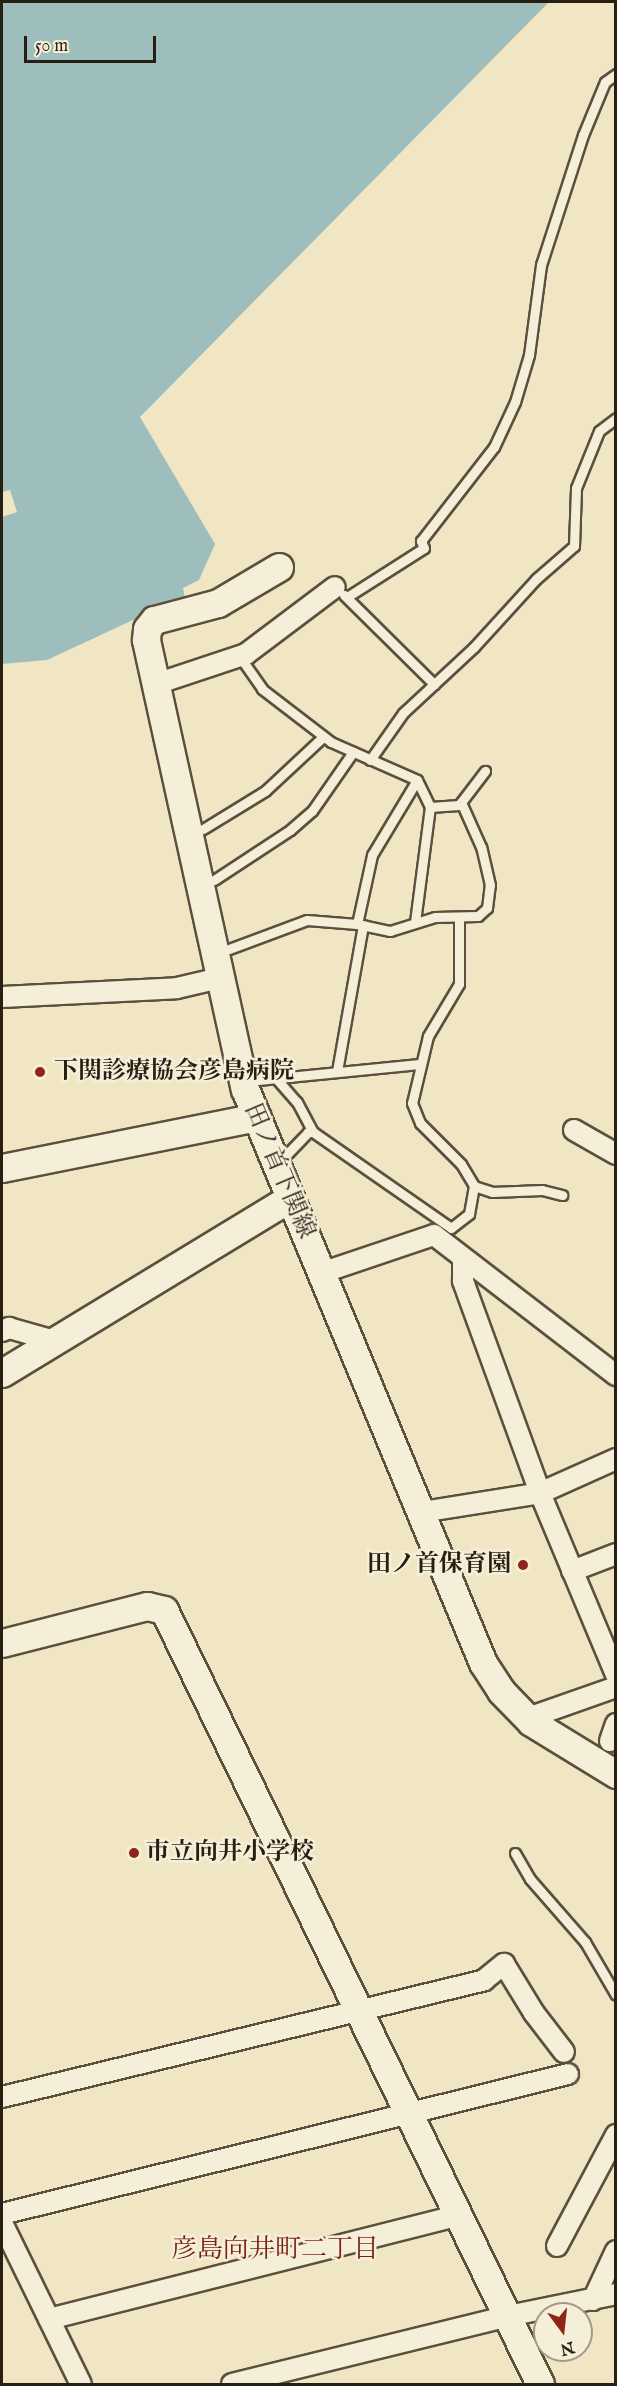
<!DOCTYPE html>
<html>
<head>
<meta charset="utf-8">
<style>
	body { margin:0 }
	#map { position:relative; width:617px; height:2386px; overflow:hidden; background:#f0e6c4; font-family:"IM FELL English","Noto Serif JP",serif }
	div>[style] { position:absolute }
	.water>* { inset:0; background:#9ebdbd }
	.roads { filter:drop-shadow(2px 0 #5b503e) drop-shadow(-2px 0 #5b503e) drop-shadow(0 2px #5b503e) drop-shadow(0 -2px #5b503e) }
	.lane>* { height:9px; margin:-4.5px; padding:0 4.5px; transform-origin:4.5px; border-radius:4.5px; background:#f5efd9 }
	.street>* { height:20px; margin:-10px; padding:0 10px; transform-origin:10px; border-radius:10px; background:#f5efd9 }
	.secondary>* { height:27px; margin:-13.5px; padding:0 13.5px; transform-origin:13.5px; border-radius:13.5px; background:#f5efd9 }
	.dots>* { width:16px; height:16px; translate:-50% -50%; box-sizing:border-box; border:3px solid #f5efd9; border-radius:50% }
	span { translate:-50% -50%; white-space:nowrap; text-align:center; line-height:1.15; -webkit-text-stroke:5px #f5efd9; paint-order:stroke }
	.poi-label { font-size:24px; color:#291e12; font-weight:700 }
	.left { translate:0 -50%; text-align:left }
	.right { translate:-100% -50%; text-align:right }
	.street-label { font-size:24px; color:#291e12 }
	.neighbourhood-label { font-size:26px; color:#7a1f14 }
	.frame { position:absolute; inset:0; border:3px solid #291e12; pointer-events:none }
	.north { position:absolute; left:533px; top:2302px; width:60px; height:60px; box-sizing:border-box; background:#f5efd9; border:2px solid #a39b89; border-radius:50%; rotate:165deg; font-size:16px; font-weight:700; line-height:24px; text-align:center; color:#291e12 }
	.north::after { content:''; display:block; margin:auto; width:21px; height:27px; background:#8f2418; clip-path:polygon(50% 0,100% 100%,50% 72%,0 100%) }
	.scale { position:absolute; left:24px; top:36px; width:132px; height:27px; box-sizing:border-box; border:3px solid #291e12; border-top:0; padding-left:8px; font-size:18px; line-height:21px; white-space:nowrap; color:#291e12; -webkit-text-stroke:4px #f5efd9; paint-order:stroke }
</style>
</head>
<body>
<div id="map">
	<div class="water">
		<i style="clip-path:polygon(2px 2px,549px 2px,140px 417px,215px 544px,199px 580px,183px 588px,186px 603px,148px 613px,47px 660px,2px 664px,2px 517px,17px 512px,10px 490px,2px 492px)"></i>
	</div>
	<div class="roads">
		<div class="lane">
			<i style="left:344px;top:595px;width:127px;rotate:44.7deg"></i>
			<i style="left:347px;top:597px;width:91px;rotate:-32.5deg"></i>
			<i style="left:424px;top:548px;width:8px;rotate:-113deg"></i>
			<i style="left:421px;top:541px;width:119px;rotate:-52.2deg"></i>
			<i style="left:494px;top:447px;width:50px;rotate:-65deg"></i>
			<i style="left:515px;top:402px;width:49px;rotate:-73.4deg"></i>
			<i style="left:529px;top:355px;width:91px;rotate:-82.4deg"></i>
			<i style="left:541px;top:265px;width:137px;rotate:-72.1deg"></i>
			<i style="left:583px;top:135px;width:57px;rotate:-67.5deg"></i>
			<i style="left:605px;top:82px;width:14px;rotate:-36deg"></i>
			<i style="left:240px;top:657px;width:39px;rotate:55deg"></i>
			<i style="left:262px;top:689px;width:87px;rotate:37.5deg"></i>
			<i style="left:331px;top:742px;width:94px;rotate:23.8deg"></i>
			<i style="left:417px;top:780px;width:30px;rotate:64deg"></i>
			<i style="left:430px;top:807px;width:29px;rotate:-4deg"></i>
			<i style="left:459px;top:805px;width:43px;rotate:-52.6deg"></i>
			<i style="left:370px;top:760px;width:57px;rotate:-54.9deg"></i>
			<i style="left:403px;top:713px;width:97px;rotate:-42.9deg"></i>
			<i style="left:474px;top:647px;width:92px;rotate:-47.6deg"></i>
			<i style="left:536px;top:579px;width:50px;rotate:-41deg"></i>
			<i style="left:574px;top:546px;width:58px;rotate:-88deg"></i>
			<i style="left:576px;top:488px;width:61px;rotate:-68deg"></i>
			<i style="left:599px;top:431px;width:21px;rotate:-37deg"></i>
			<i style="left:203px;top:829px;width:73px;rotate:-31.5deg"></i>
			<i style="left:265px;top:791px;width:79px;rotate:-43deg"></i>
			<i style="left:214px;top:880px;width:91px;rotate:-33.3deg"></i>
			<i style="left:290px;top:830px;width:29px;rotate:-41deg"></i>
			<i style="left:312px;top:811px;width:72px;rotate:-55.2deg"></i>
			<i style="left:459px;top:917px;width:67px;rotate:90deg"></i>
			<i style="left:459px;top:984px;width:61px;rotate:120.8deg"></i>
			<i style="left:428px;top:1036px;width:69px;rotate:103.4deg"></i>
			<i style="left:412px;top:1103px;width:22px;rotate:68deg"></i>
			<i style="left:420px;top:1123px;width:58px;rotate:45deg"></i>
			<i style="left:461px;top:1164px;width:26px;rotate:59deg"></i>
			<i style="left:415px;top:922px;width:116px;rotate:-82.6deg"></i>
			<i style="left:357px;top:924px;width:71px;rotate:-77.7deg"></i>
			<i style="left:372px;top:855px;width:87px;rotate:-59deg"></i>
			<i style="left:229px;top:949px;width:83px;rotate:-20.4deg"></i>
			<i style="left:307px;top:920px;width:50px;rotate:4.6deg"></i>
			<i style="left:357px;top:924px;width:34px;rotate:12deg"></i>
			<i style="left:390px;top:931px;width:47px;rotate:-17.3deg"></i>
			<i style="left:435px;top:917px;width:43px;rotate:-1.3deg"></i>
			<i style="left:478px;top:916px;width:12px;rotate:-42deg"></i>
			<i style="left:487px;top:908px;width:23px;rotate:-83deg"></i>
			<i style="left:490px;top:885px;width:39px;rotate:-103deg"></i>
			<i style="left:481px;top:847px;width:49px;rotate:-114deg"></i>
			<i style="left:337px;top:1071px;width:148px;rotate:-79.9deg"></i>
			<i style="left:274px;top:1076px;width:35px;rotate:49deg"></i>
			<i style="left:297px;top:1102px;width:34px;rotate:62deg"></i>
			<i style="left:258px;top:1080px;width:162px;rotate:-5.7deg"></i>
			<i style="left:288px;top:1153px;width:29px;rotate:-46deg"></i>
			<i style="left:308px;top:1132px;width:5px"></i>
			<i style="left:313px;top:1132px;width:168px;rotate:34.8deg"></i>
			<i style="left:451px;top:1228px;width:23px;rotate:-38deg"></i>
			<i style="left:469px;top:1214px;width:28px;rotate:-80deg"></i>
			<i style="left:474px;top:1186px;width:19px;rotate:18deg"></i>
			<i style="left:492px;top:1192px;width:50px;rotate:-2.3deg"></i>
			<i style="left:542px;top:1190px;width:21px;rotate:14deg"></i>
			<i style="left:515px;top:1853px;width:30px;rotate:60deg"></i>
			<i style="left:530px;top:1879px;width:84px;rotate:48.9deg"></i>
			<i style="left:585px;top:1942px;width:61px;rotate:59.7deg"></i>
		</div>
		<div class="street">
			<i style="left:156px;top:684px;width:95px;rotate:-18.4deg"></i>
			<i style="left:246px;top:654px;width:111px;rotate:-37deg"></i>
			<i style="left:2px;top:997px;width:175px;rotate:-2.9deg"></i>
			<i style="left:177px;top:988px;width:44px;rotate:-13.1deg"></i>
			<i style="left:574px;top:1130px;width:48px;rotate:29.7deg"></i>
			<i style="left:463px;top:1258px;width:23px;rotate:90deg"></i>
			<i style="left:463px;top:1281px;width:226px;rotate:70deg"></i>
			<i style="left:540px;top:1493px;width:197px;rotate:67.3deg"></i>
			<i style="left:321px;top:1273px;width:119px;rotate:-18.6deg"></i>
			<i style="left:434px;top:1235px;width:230px;rotate:37.6deg"></i>
			<i style="left:2px;top:1331px;width:8px;rotate:-23deg"></i>
			<i style="left:9px;top:1328px;width:48px;rotate:15.8deg"></i>
			<i style="left:422px;top:1512px;width:120px;rotate:-9.1deg"></i>
			<i style="left:540px;top:1493px;width:83px;rotate:-24.1deg"></i>
			<i style="left:572px;top:1571px;width:47px;rotate:-21.1deg"></i>
			<i style="left:528px;top:1718px;width:93px;rotate:-19.4deg"></i>
			<i style="left:610px;top:1741px;width:18px;rotate:-71deg"></i>
			<i style="left:2px;top:2097px;width:496px;rotate:-13.6deg"></i>
			<i style="left:484px;top:1980px;width:26px;rotate:-39deg"></i>
			<i style="left:504px;top:1964px;width:57px;rotate:58.5deg"></i>
			<i style="left:534px;top:2013px;width:49px;rotate:52.4deg"></i>
			<i style="left:2px;top:2214px;width:583px;rotate:-13.89deg"></i>
			<i style="left:2px;top:2223px;width:179px;rotate:63.9deg"></i>
			<i style="left:557px;top:2246px;width:126px;rotate:-62deg"></i>
			<i style="left:593px;top:2300px;width:54px;rotate:-64.9deg"></i>
			<i style="left:49px;top:2319px;width:424px;rotate:-14.2deg"></i>
			<i style="left:232px;top:2384px;width:284px;rotate:-13.8deg"></i>
			<i style="left:508px;top:2316px;width:110px;rotate:-11.5deg"></i>
		</div>
		<div class="secondary">
			<i style="left:279px;top:567px;width:71px;rotate:149.5deg"></i>
			<i style="left:218px;top:603px;width:66px;rotate:165.1deg"></i>
			<i style="left:154px;top:620px;width:11px;rotate:128deg"></i>
			<i style="left:147px;top:629px;width:11px;rotate:95deg"></i>
			<i style="left:146px;top:640px;width:460px;rotate:77.6deg"></i>
			<i style="left:245px;top:1089px;width:621px;rotate:67.48deg"></i>
			<i style="left:483px;top:1663px;width:33px;rotate:57deg"></i>
			<i style="left:501px;top:1691px;width:43px;rotate:45.9deg"></i>
			<i style="left:531px;top:1722px;width:100px;rotate:31.5deg"></i>
			<i style="left:2px;top:1168px;width:260px;rotate:-11.3deg"></i>
			<i style="left:2px;top:1373px;width:337px;rotate:-31.3deg"></i>
			<i style="left:2px;top:1643px;width:150px;rotate:-14.3deg"></i>
			<i style="left:147px;top:1606px;width:17px;rotate:13deg"></i>
			<i style="left:164px;top:1610px;width:860px;rotate:64.09deg"></i>
		</div>
	</div>
	<div class="dots">
		<i style="left:40px;top:1072px;background:#8f2418"></i>
		<i style="left:523px;top:1565px;background:#8f2418"></i>
		<i style="left:134px;top:1853px;background:#8f2418"></i>
	</div>
	<div class="poi-label">
		<span class="left" style="left:54px;top:1072px">下関診療協会彦島病院</span>
		<span class="right" style="left:511px;top:1565px">田ノ首保育園</span>
		<span class="left" style="left:146px;top:1853px">市立向井小学校</span>
	</div>
	<div class="street-label">
		<span style="left:279px;top:1171px;rotate:67deg">田ノ首下関線</span>
	</div>
	<div class="neighbourhood-label">
		<span style="left:275px;top:2250px">彦島向井町二丁目</span>
	</div>
	<div class="frame"></div>
	<div class="north">N</div>
	<div class="scale">50 m</div>
</div>
</body>
</html>
